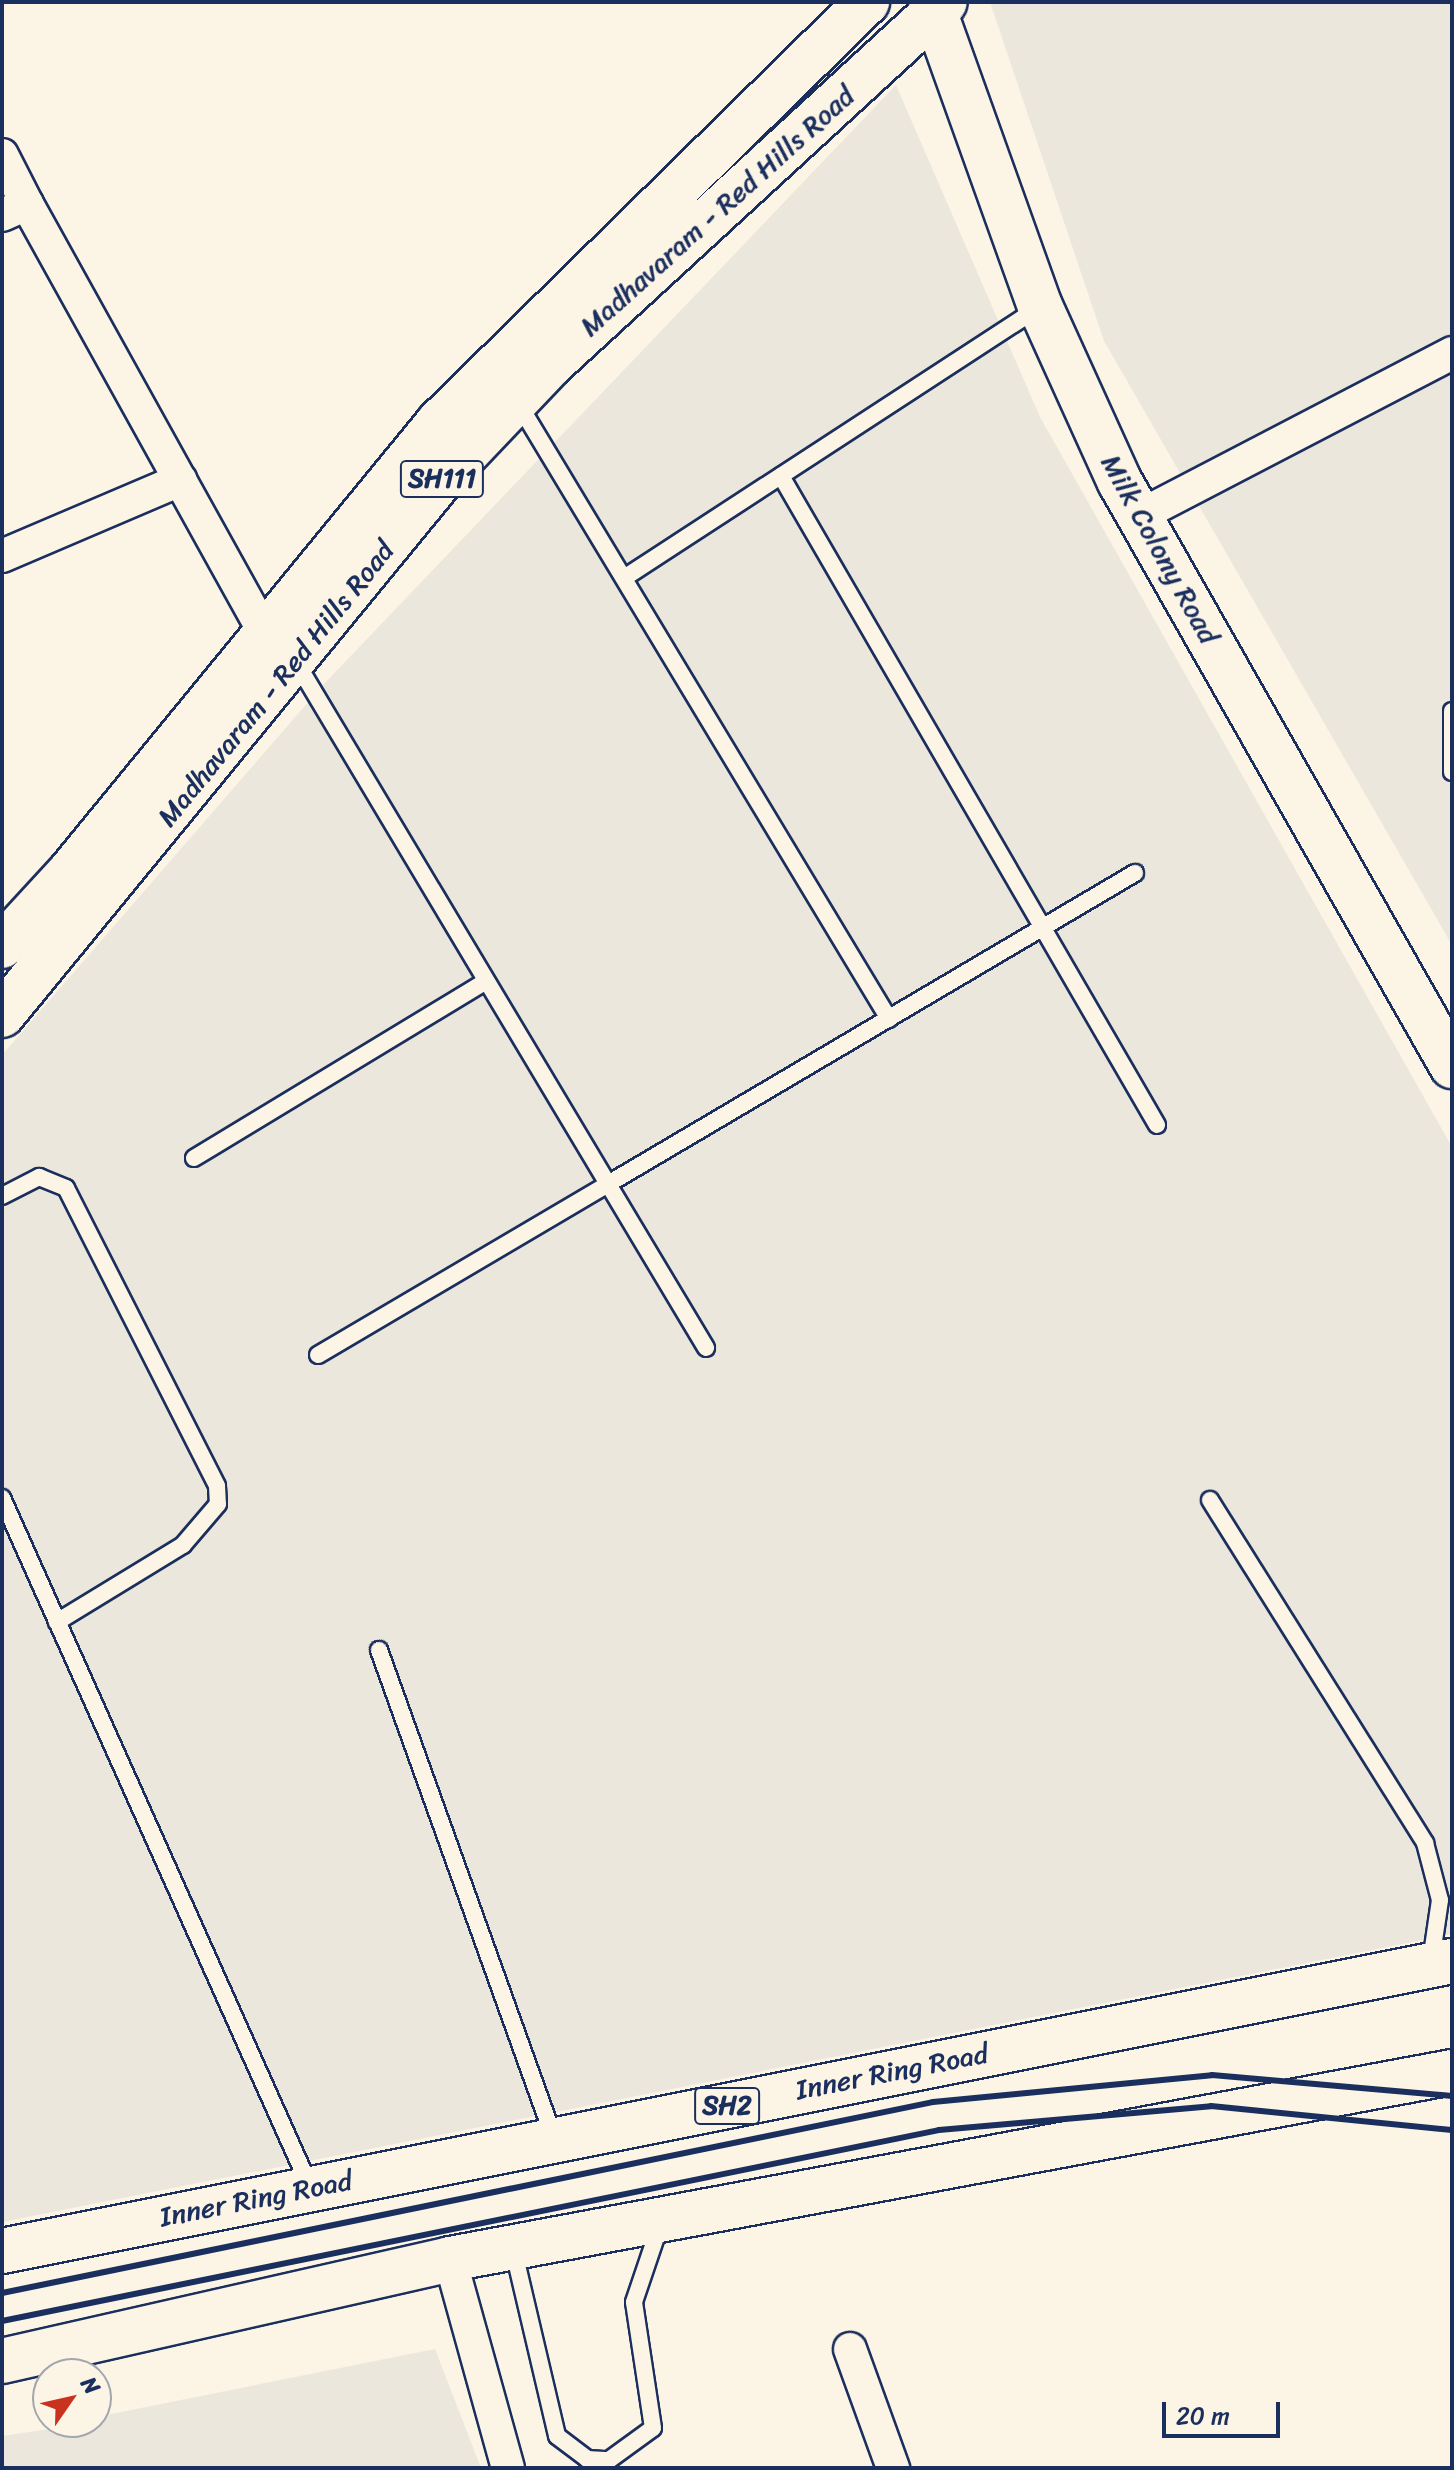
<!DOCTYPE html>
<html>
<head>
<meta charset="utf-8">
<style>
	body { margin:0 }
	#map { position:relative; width:1454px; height:2470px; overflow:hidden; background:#fcf5e5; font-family:Sriracha,sans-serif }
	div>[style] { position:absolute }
	.built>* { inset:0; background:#ece7dc }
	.roads { filter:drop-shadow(2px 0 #1b2f5e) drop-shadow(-2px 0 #1b2f5e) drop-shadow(0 2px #1b2f5e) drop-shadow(0 -2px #1b2f5e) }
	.lane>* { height:16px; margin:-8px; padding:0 8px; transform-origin:8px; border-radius:8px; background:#fcf5e5 }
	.street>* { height:32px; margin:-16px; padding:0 16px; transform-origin:16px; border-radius:16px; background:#fcf5e5 }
	.secondary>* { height:44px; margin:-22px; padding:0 22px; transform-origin:22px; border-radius:22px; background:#fcf5e5 }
	.primary>* { height:44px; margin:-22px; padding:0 22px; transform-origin:22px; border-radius:22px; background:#fcf5e5 }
	.rail>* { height:6px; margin:-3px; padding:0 3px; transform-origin:3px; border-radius:3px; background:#1b2f5e }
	span { translate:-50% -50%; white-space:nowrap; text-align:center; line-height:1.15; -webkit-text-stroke:8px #fcf5e5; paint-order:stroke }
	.shield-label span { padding:2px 6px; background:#fcf5e5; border:2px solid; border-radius:6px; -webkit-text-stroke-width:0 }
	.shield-label { font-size:26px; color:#1b2f5e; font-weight:700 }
	.street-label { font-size:28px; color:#1b2f5e }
	.frame { position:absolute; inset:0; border:4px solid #1b2f5e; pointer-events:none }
	.north { position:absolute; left:32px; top:2358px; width:80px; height:80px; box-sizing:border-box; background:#fcf5e5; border:2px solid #a2a6af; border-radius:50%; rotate:56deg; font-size:22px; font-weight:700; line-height:32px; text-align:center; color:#1b2f5e }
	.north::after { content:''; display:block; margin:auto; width:28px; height:36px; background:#c8321e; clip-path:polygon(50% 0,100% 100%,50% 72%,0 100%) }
	.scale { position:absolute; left:1162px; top:2402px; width:118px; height:36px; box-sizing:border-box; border:4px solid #1b2f5e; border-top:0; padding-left:10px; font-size:24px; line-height:28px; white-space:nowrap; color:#1b2f5e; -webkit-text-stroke:6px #fcf5e5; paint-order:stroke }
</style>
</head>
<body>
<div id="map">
	<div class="built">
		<i style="clip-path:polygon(990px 2px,1452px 2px,1452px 945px,1104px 341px)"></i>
		<i style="clip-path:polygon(896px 85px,1040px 417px,1452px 1147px,1452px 1934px,2px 2222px,2px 1055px,323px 685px)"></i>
		<i style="clip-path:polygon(435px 2349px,481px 2468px,2px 2468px,2px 2436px,96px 2422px,96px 2417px)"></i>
	</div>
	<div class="roads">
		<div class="lane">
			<i style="left:518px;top:403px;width:719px;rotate:58.94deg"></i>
			<i style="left:781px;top:476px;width:750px;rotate:59.91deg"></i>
			<i style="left:624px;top:578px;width:494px;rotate:-33.1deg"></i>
			<i style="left:296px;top:662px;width:608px;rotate:59.13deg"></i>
			<i style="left:608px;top:1184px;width:612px;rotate:-30.55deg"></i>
			<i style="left:1452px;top:711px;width:61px;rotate:90deg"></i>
			<i style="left:194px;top:1158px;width:341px;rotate:-31.2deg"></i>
			<i style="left:2px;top:1196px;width:42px;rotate:-27.2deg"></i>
			<i style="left:39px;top:1177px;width:29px;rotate:22deg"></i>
			<i style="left:66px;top:1188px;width:334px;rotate:63.1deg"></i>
			<i style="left:217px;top:1486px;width:18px;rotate:87deg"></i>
			<i style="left:218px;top:1504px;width:54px;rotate:130.5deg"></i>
			<i style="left:183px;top:1545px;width:148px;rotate:148.6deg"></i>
			<i style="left:318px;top:1355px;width:337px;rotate:-30.5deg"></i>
			<i style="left:608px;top:1184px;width:191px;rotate:59.1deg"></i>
			<i style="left:2px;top:1498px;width:755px;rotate:65.91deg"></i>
			<i style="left:1210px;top:1500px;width:405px;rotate:57.9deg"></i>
			<i style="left:1425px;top:1843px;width:59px;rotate:75.3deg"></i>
			<i style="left:1440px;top:1900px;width:62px;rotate:98.4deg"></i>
			<i style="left:379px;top:1650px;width:518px;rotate:70.27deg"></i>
			<i style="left:513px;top:2248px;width:193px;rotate:76.8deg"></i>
			<i style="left:557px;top:2436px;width:38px;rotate:37deg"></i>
			<i style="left:587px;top:2459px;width:22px;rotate:3deg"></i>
			<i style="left:609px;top:2460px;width:54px;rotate:-36deg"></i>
			<i style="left:653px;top:2428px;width:127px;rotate:-98.6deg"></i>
			<i style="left:634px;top:2302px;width:81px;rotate:-71.3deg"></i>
		</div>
		<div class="street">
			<i style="left:2px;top:155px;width:55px;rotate:63deg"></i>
			<i style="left:27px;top:204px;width:27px;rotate:156deg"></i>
			<i style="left:27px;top:204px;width:491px;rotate:61deg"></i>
			<i style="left:1139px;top:516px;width:353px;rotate:-27.5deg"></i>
			<i style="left:2px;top:556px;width:194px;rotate:-23.1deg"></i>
			<i style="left:450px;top:2259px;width:217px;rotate:74.5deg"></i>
			<i style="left:850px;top:2349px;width:127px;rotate:70.1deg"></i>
		</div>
		<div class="secondary">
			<i style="left:931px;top:2px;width:323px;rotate:70.3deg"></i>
			<i style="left:1040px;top:306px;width:193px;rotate:65.6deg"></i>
			<i style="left:1120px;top:482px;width:672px;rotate:60.38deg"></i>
		</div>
		<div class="primary">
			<i style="left:2px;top:946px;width:100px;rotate:-47.4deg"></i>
			<i style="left:70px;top:872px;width:582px;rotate:-50.65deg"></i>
			<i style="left:439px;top:422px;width:600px;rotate:-44.46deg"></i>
			<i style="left:2px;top:1015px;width:691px;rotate:-50.64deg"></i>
			<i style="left:440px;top:481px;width:160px;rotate:-46.5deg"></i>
			<i style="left:550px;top:365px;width:536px;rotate:-42.58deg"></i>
			<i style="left:2px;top:2251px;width:1479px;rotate:-11.31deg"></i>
			<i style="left:2px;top:2361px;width:459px;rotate:-12.8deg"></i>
			<i style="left:450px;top:2259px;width:1019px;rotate:-10.57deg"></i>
		</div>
	</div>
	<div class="rail">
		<i style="left:2px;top:2293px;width:950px;rotate:-11.59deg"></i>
		<i style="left:933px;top:2102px;width:280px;rotate:-5.5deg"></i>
		<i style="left:1212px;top:2075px;width:241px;rotate:5deg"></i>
		<i style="left:2px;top:2321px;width:956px;rotate:-11.52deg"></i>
		<i style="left:939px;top:2130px;width:273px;rotate:-5deg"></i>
		<i style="left:1211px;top:2106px;width:242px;rotate:5.7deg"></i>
	</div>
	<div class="shield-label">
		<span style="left:442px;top:479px">SH111</span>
		<span style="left:727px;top:2106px">SH2</span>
	</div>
	<div class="street-label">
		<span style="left:717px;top:211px;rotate:-42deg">Madhavaram - Red Hills Road</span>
		<span style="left:1160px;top:549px;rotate:61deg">Milk Colony Road</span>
		<span style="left:276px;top:684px;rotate:-51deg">Madhavaram - Red Hills Road</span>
		<span style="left:892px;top:2072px;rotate:-11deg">Inner Ring Road</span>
		<span style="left:256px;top:2199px;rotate:-11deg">Inner Ring Road</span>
	</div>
	<div class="frame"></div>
	<div class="north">N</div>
	<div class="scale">20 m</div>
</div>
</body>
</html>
